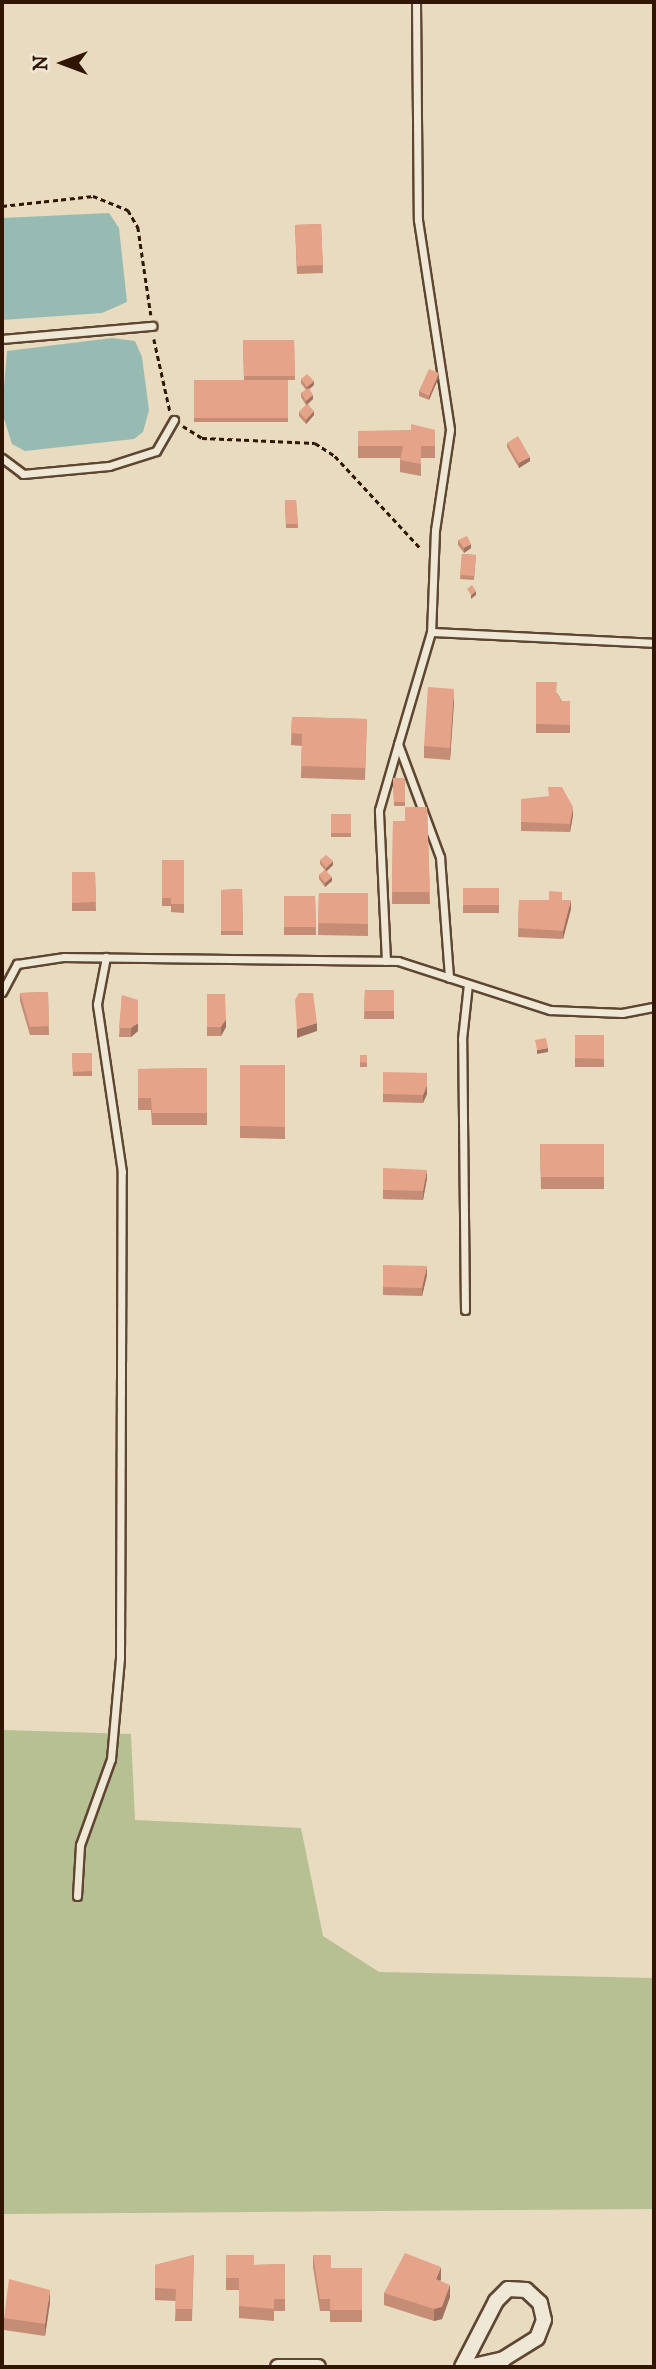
<!DOCTYPE html>
<html>
<head>
<meta charset="utf-8">
<style>
	body { margin:0 }
	#map { position:relative; width:656px; height:2369px; overflow:hidden; background:#e8dbc0; font-family:"IM FELL DW Pica",serif }
	div>[style] { position:absolute }
	.green>* { inset:0; background:#b6c092 }
	.water>* { inset:0; background:#97bbb2 }
	.path>* { height:2.5px; margin-top:-1.25px; transform-origin:0; background:repeating-linear-gradient(90deg,#301501 0 5px,transparent 0 8.5px) }
	.roads { filter:drop-shadow(2px 0 #5e4631) drop-shadow(-2px 0 #5e4631) drop-shadow(0 2px #5e4631) drop-shadow(0 -2px #5e4631) }
	.lane>* { height:7px; margin:-3.5px; padding:0 3.5px; transform-origin:3.5px; border-radius:3.5px; background:#f0e8d6 }
	.street>* { height:14px; margin:-7px; padding:0 7px; transform-origin:7px; border-radius:7px; background:#f0e8d6 }
	.wall>* { inset:0; background:#c58c76 }
	.shaded-wall>* { inset:0; background:#a07260 }
	.building>* { inset:0; background:#e5a389 }
	span { translate:-50% -50%; white-space:nowrap; text-align:center; line-height:1.15; -webkit-text-stroke:5px #f0e8d6; paint-order:stroke }
	.frame { position:absolute; inset:0; border:4px solid #301501; pointer-events:none }
	.north { position:absolute; left:28px; top:28px; width:70px; height:70px; -webkit-text-stroke:5px #f0e8d6; paint-order:stroke; rotate:270deg; font-size:19px; font-weight:700; line-height:28px; text-align:center; color:#301501 }
	.north::after { content:''; display:block; margin:auto; width:24px; height:32px; background:#301501; clip-path:polygon(50% 0,100% 100%,50% 72%,0 100%) }
</style>
</head>
<body>
<div id="map">
	<div class="green">
		<i style="clip-path:polygon(2px 1730px,131px 1734px,135px 1820px,301px 1828px,323px 1936px,379px 1972px,654px 1978px,654px 2209px,2px 2214px)"></i>
	</div>
	<div class="water">
		<i style="clip-path:polygon(109px 213px,119px 228px,127px 302px,102px 313px,2px 320px,2px 218px)"></i>
		<i style="clip-path:polygon(112px 338px,135px 341px,142px 357px,149px 410px,143px 432px,134px 439px,25px 451px,12px 444px,2px 412px,7px 351px)"></i>
	</div>
	<div class="path">
		<i style="left:2px;top:206px;width:92px;rotate:-6.3deg"></i>
		<i style="left:93px;top:196px;width:38px;rotate:22deg"></i>
		<i style="left:128px;top:210px;width:20px;rotate:60deg"></i>
		<i style="left:138px;top:227px;width:89px;rotate:81.6deg"></i>
		<i style="left:154px;top:339px;width:74px;rotate:77.5deg"></i>
		<i style="left:183px;top:426px;width:22px;rotate:32deg"></i>
		<i style="left:202px;top:438px;width:113px;rotate:2.5deg"></i>
		<i style="left:315px;top:443px;width:24px;rotate:33deg"></i>
		<i style="left:335px;top:456px;width:127px;rotate:47.2deg"></i>
	</div>
	<div class="roads">
		<div class="lane">
			<i style="left:416px;top:2px;width:218px;rotate:89.5deg"></i>
			<i style="left:418px;top:220px;width:212px;rotate:81.3deg"></i>
			<i style="left:450px;top:430px;width:101px;rotate:98.5deg"></i>
			<i style="left:435px;top:530px;width:102px;rotate:92.2deg"></i>
			<i style="left:431px;top:632px;width:117px;rotate:106.4deg"></i>
			<i style="left:398px;top:744px;width:121px;rotate:69.6deg"></i>
			<i style="left:440px;top:857px;width:121px;rotate:85.7deg"></i>
			<i style="left:2px;top:339px;width:151px;rotate:-5deg"></i>
			<i style="left:2px;top:458px;width:26px;rotate:37deg"></i>
			<i style="left:23px;top:474px;width:86px;rotate:-5.3deg"></i>
			<i style="left:109px;top:466px;width:49px;rotate:-17.7deg"></i>
			<i style="left:156px;top:451px;width:36px;rotate:-60deg"></i>
			<i style="left:431px;top:632px;width:223px;rotate:2.8deg"></i>
			<i style="left:386px;top:961px;width:151px;rotate:-92.7deg"></i>
			<i style="left:379px;top:810px;width:69px;rotate:-73.9deg"></i>
			<i style="left:2px;top:992px;width:32px;rotate:-62deg"></i>
			<i style="left:17px;top:964px;width:48px;rotate:-8.5deg"></i>
			<i style="left:64px;top:957px;width:334px;rotate:0.7deg"></i>
			<i style="left:398px;top:961px;width:160px;rotate:17.9deg"></i>
			<i style="left:550px;top:1010px;width:72px;rotate:2.4deg"></i>
			<i style="left:622px;top:1013px;width:33px;rotate:-11deg"></i>
			<i style="left:465px;top:1310px;width:271px;rotate:-90.6deg"></i>
			<i style="left:462px;top:1039px;width:55px;rotate:-83.8deg"></i>
			<i style="left:77px;top:1896px;width:51px;rotate:-86.6deg"></i>
			<i style="left:80px;top:1845px;width:91px;rotate:-70.2deg"></i>
			<i style="left:111px;top:1759px;width:101px;rotate:-84.9deg"></i>
			<i style="left:120px;top:1658px;width:486px;rotate:-89.8deg"></i>
			<i style="left:122px;top:1172px;width:170px;rotate:-98.5deg"></i>
			<i style="left:97px;top:1004px;width:48px;rotate:-79.2deg"></i>
		</div>
		<div class="street">
			<i style="left:278px;top:2367px;width:40px"></i>
			<i style="left:462px;top:2367px;width:74px;rotate:-62.7deg"></i>
			<i style="left:496px;top:2301px;width:17px;rotate:-45deg"></i>
			<i style="left:508px;top:2289px;width:18px;rotate:3deg"></i>
			<i style="left:526px;top:2290px;width:19px;rotate:43deg"></i>
			<i style="left:540px;top:2303px;width:17px;rotate:77deg"></i>
			<i style="left:544px;top:2320px;width:19px;rotate:111deg"></i>
			<i style="left:537px;top:2338px;width:39px;rotate:148deg"></i>
			<i style="left:504px;top:2359px;width:36px;rotate:167deg"></i>
		</div>
	</div>
	<div class="wall">
		<i style="clip-path:polygon(321px 224px,323px 273px,297px 274px,295px 225px)"></i>
		<i style="clip-path:polygon(243px 340px,294px 340px,295px 380px,252px 380px,288px 380px,288px 422px,194px 422px,194px 380px,244px 380px)"></i>
		<i style="clip-path:polygon(439px 377px,429px 400px,419px 396px,419px 391px)"></i>
		<i style="clip-path:polygon(301px 379px,314px 385px,309px 389px,313px 399px,308px 404px,314px 415px,306px 424px,299px 416px,299px 412px,306px 405px,301px 397px,301px 393px,306px 390px,301px 383px)"></i>
		<i style="clip-path:polygon(435px 430px,435px 458px,421px 458px,421px 476px,400px 472px,400px 458px,358px 458px,358px 431px)"></i>
		<i style="clip-path:polygon(507px 443px,530px 461px,519px 468px,507px 447px)"></i>
		<i style="clip-path:polygon(285px 500px,296px 500px,298px 528px,286px 528px)"></i>
		<i style="clip-path:polygon(458px 540px,471px 548px,464px 553px,458px 545px)"></i>
		<i style="clip-path:polygon(462px 554px,476px 555px,474px 580px,460px 579px)"></i>
		<i style="clip-path:polygon(536px 682px,557px 693px,562px 701px,570px 701px,570px 733px,536px 733px)"></i>
		<i style="clip-path:polygon(454px 701px,450px 760px,424px 758px,424px 746px)"></i>
		<i style="clip-path:polygon(292px 717px,367px 719px,365px 780px,301px 778px,302px 746px,291px 745px)"></i>
		<i style="clip-path:polygon(393px 778px,405px 778px,405px 806px,394px 806px)"></i>
		<i style="clip-path:polygon(521px 799px,573px 815px,570px 832px,521px 831px)"></i>
		<i style="clip-path:polygon(427px 807px,430px 904px,392px 904px,393px 821px,405px 821px)"></i>
		<i style="clip-path:polygon(331px 814px,351px 814px,351px 837px,331px 837px)"></i>
		<i style="clip-path:polygon(162px 860px,184px 860px,184px 913px,171px 912px,171px 906px,162px 906px)"></i>
		<i style="clip-path:polygon(320px 860px,333px 865px,326px 871px,332px 881px,325px 887px,319px 879px,319px 875px,325px 870px,320px 864px)"></i>
		<i style="clip-path:polygon(72px 872px,95px 872px,96px 911px,72px 911px)"></i>
		<i style="clip-path:polygon(463px 888px,499px 888px,499px 913px,463px 913px)"></i>
		<i style="clip-path:polygon(242px 889px,243px 935px,221px 935px,221px 890px)"></i>
		<i style="clip-path:polygon(319px 893px,368px 893px,368px 936px,318px 935px)"></i>
		<i style="clip-path:polygon(284px 896px,315px 896px,316px 935px,284px 935px)"></i>
		<i style="clip-path:polygon(519px 900px,562px 900px,571px 909px,563px 939px,518px 937px)"></i>
		<i style="clip-path:polygon(365px 990px,394px 990px,394px 1019px,364px 1019px)"></i>
		<i style="clip-path:polygon(48px 992px,49px 1035px,30px 1035px,20px 1001px,20px 993px)"></i>
		<i style="clip-path:polygon(207px 994px,226px 1027px,221px 1036px,207px 1036px)"></i>
		<i style="clip-path:polygon(122px 995px,138px 1031px,131px 1037px,119px 1037px)"></i>
		<i style="clip-path:polygon(575px 1035px,604px 1035px,604px 1067px,575px 1067px)"></i>
		<i style="clip-path:polygon(72px 1053px,92px 1053px,92px 1076px,73px 1076px)"></i>
		<i style="clip-path:polygon(360px 1055px,367px 1055px,367px 1067px,360px 1067px)"></i>
		<i style="clip-path:polygon(240px 1065px,285px 1065px,285px 1139px,240px 1138px)"></i>
		<i style="clip-path:polygon(207px 1068px,207px 1125px,152px 1125px,151px 1110px,138px 1110px,138px 1069px)"></i>
		<i style="clip-path:polygon(383px 1072px,427px 1094px,423px 1103px,383px 1102px)"></i>
		<i style="clip-path:polygon(540px 1144px,604px 1144px,604px 1189px,541px 1189px)"></i>
		<i style="clip-path:polygon(383px 1168px,427px 1178px,423px 1200px,383px 1199px)"></i>
		<i style="clip-path:polygon(383px 1265px,427px 1275px,422px 1296px,383px 1295px)"></i>
		<i style="clip-path:polygon(194px 2255px,192px 2321px,175px 2321px,176px 2301px,155px 2300px,155px 2265px)"></i>
		<i style="clip-path:polygon(226px 2255px,254px 2265px,285px 2264px,285px 2311px,274px 2311px,274px 2321px,239px 2318px,239px 2290px,226px 2290px)"></i>
		<i style="clip-path:polygon(313px 2255px,331px 2268px,362px 2268px,362px 2322px,330px 2322px,330px 2311px,320px 2311px,313px 2267px)"></i>
		<i style="clip-path:polygon(441px 2279px,440px 2281px,450px 2297px,442px 2319px,434px 2321px,384px 2305px,384px 2293px)"></i>
		<i style="clip-path:polygon(50px 2302px,45px 2336px,4px 2330px,4px 2318px)"></i>
	</div>
	<div class="shaded-wall">
		<i style="clip-path:polygon(439px 373px,439px 377px,429px 400px,429px 396px)"></i>
		<i style="clip-path:polygon(314px 381px,314px 385px,307px 391px,307px 387px)"></i>
		<i style="clip-path:polygon(313px 395px,313px 399px,306px 405px,306px 401px)"></i>
		<i style="clip-path:polygon(314px 411px,314px 415px,306px 424px,306px 420px)"></i>
		<i style="clip-path:polygon(530px 457px,530px 461px,519px 468px,519px 463px)"></i>
		<i style="clip-path:polygon(471px 544px,471px 548px,464px 553px,464px 548px)"></i>
		<i style="clip-path:polygon(476px 591px,476px 595px,471px 599px,471px 595px)"></i>
		<i style="clip-path:polygon(454px 689px,454px 701px,450px 760px,450px 748px)"></i>
		<i style="clip-path:polygon(573px 807px,573px 815px,570px 832px,570px 824px)"></i>
		<i style="clip-path:polygon(333px 861px,333px 865px,326px 872px,326px 868px)"></i>
		<i style="clip-path:polygon(332px 877px,332px 881px,325px 887px,325px 883px)"></i>
		<i style="clip-path:polygon(571px 900px,571px 909px,563px 939px,563px 931px)"></i>
		<i style="clip-path:polygon(226px 1019px,226px 1027px,221px 1036px,221px 1027px)"></i>
		<i style="clip-path:polygon(138px 1023px,138px 1031px,131px 1037px,131px 1028px)"></i>
		<i style="clip-path:polygon(317px 1023px,317px 1031px,297px 1038px,297px 1029px)"></i>
		<i style="clip-path:polygon(548px 1048px,548px 1052px,537px 1054px,537px 1050px)"></i>
		<i style="clip-path:polygon(427px 1085px,427px 1094px,423px 1103px,423px 1095px)"></i>
		<i style="clip-path:polygon(427px 1170px,427px 1178px,423px 1200px,423px 1191px)"></i>
		<i style="clip-path:polygon(427px 1266px,427px 1275px,422px 1296px,422px 1288px)"></i>
		<i style="clip-path:polygon(441px 2267px,441px 2279px,436px 2291px,436px 2279px)"></i>
		<i style="clip-path:polygon(450px 2285px,450px 2297px,442px 2319px,434px 2321px,434px 2309px)"></i>
		<i style="clip-path:polygon(50px 2290px,50px 2302px,45px 2336px,45px 2324px)"></i>
	</div>
	<div class="building">
		<i style="clip-path:polygon(321px 224px,323px 265px,297px 266px,295px 225px)"></i>
		<i style="clip-path:polygon(243px 340px,294px 340px,295px 376px,244px 376px)"></i>
		<i style="clip-path:polygon(429px 369px,439px 373px,429px 396px,419px 391px)"></i>
		<i style="clip-path:polygon(307px 374px,314px 381px,307px 387px,301px 379px)"></i>
		<i style="clip-path:polygon(194px 380px,288px 380px,288px 418px,194px 418px)"></i>
		<i style="clip-path:polygon(309px 388px,313px 395px,306px 401px,301px 393px)"></i>
		<i style="clip-path:polygon(307px 404px,314px 411px,306px 420px,299px 412px)"></i>
		<i style="clip-path:polygon(411px 424px,435px 430px,435px 446px,421px 446px,421px 464px,400px 460px,403px 446px,358px 446px,358px 431px,411px 431px)"></i>
		<i style="clip-path:polygon(518px 436px,530px 457px,519px 463px,507px 443px)"></i>
		<i style="clip-path:polygon(285px 500px,296px 500px,298px 524px,286px 524px)"></i>
		<i style="clip-path:polygon(467px 536px,471px 544px,464px 548px,458px 540px)"></i>
		<i style="clip-path:polygon(462px 554px,476px 555px,474px 576px,460px 575px)"></i>
		<i style="clip-path:polygon(472px 585px,476px 591px,471px 595px,467px 589px)"></i>
		<i style="clip-path:polygon(536px 682px,557px 682px,556px 693px,562px 701px,570px 701px,570px 725px,536px 724px)"></i>
		<i style="clip-path:polygon(428px 687px,454px 689px,450px 748px,424px 746px)"></i>
		<i style="clip-path:polygon(292px 717px,367px 719px,365px 768px,301px 766px,302px 734px,291px 733px)"></i>
		<i style="clip-path:polygon(393px 778px,405px 778px,405px 802px,394px 802px)"></i>
		<i style="clip-path:polygon(548px 787px,562px 787px,573px 807px,570px 824px,521px 822px,521px 799px,549px 796px)"></i>
		<i style="clip-path:polygon(405px 807px,427px 807px,430px 892px,392px 892px,393px 821px,405px 821px)"></i>
		<i style="clip-path:polygon(331px 814px,351px 814px,351px 833px,331px 833px)"></i>
		<i style="clip-path:polygon(326px 855px,333px 861px,326px 868px,320px 860px)"></i>
		<i style="clip-path:polygon(162px 860px,184px 860px,184px 904px,171px 904px,171px 898px,162px 898px)"></i>
		<i style="clip-path:polygon(325px 870px,332px 877px,325px 883px,319px 875px)"></i>
		<i style="clip-path:polygon(72px 872px,95px 872px,96px 902px,72px 903px)"></i>
		<i style="clip-path:polygon(463px 888px,499px 888px,499px 905px,463px 905px)"></i>
		<i style="clip-path:polygon(242px 889px,243px 931px,221px 931px,221px 890px)"></i>
		<i style="clip-path:polygon(549px 891px,562px 892px,562px 900px,571px 900px,563px 931px,518px 928px,519px 900px,549px 900px)"></i>
		<i style="clip-path:polygon(319px 893px,368px 893px,368px 924px,318px 923px)"></i>
		<i style="clip-path:polygon(284px 896px,315px 896px,316px 927px,284px 927px)"></i>
		<i style="clip-path:polygon(365px 990px,394px 990px,394px 1011px,364px 1011px)"></i>
		<i style="clip-path:polygon(48px 992px,49px 1026px,30px 1027px,20px 993px)"></i>
		<i style="clip-path:polygon(299px 993px,313px 993px,317px 1023px,297px 1029px,295px 1000px)"></i>
		<i style="clip-path:polygon(207px 994px,225px 994px,226px 1019px,221px 1027px,207px 1027px)"></i>
		<i style="clip-path:polygon(122px 995px,138px 1000px,138px 1023px,131px 1028px,119px 1028px)"></i>
		<i style="clip-path:polygon(575px 1035px,604px 1035px,604px 1059px,575px 1058px)"></i>
		<i style="clip-path:polygon(546px 1038px,548px 1048px,537px 1050px,535px 1040px)"></i>
		<i style="clip-path:polygon(72px 1053px,92px 1053px,92px 1071px,73px 1072px)"></i>
		<i style="clip-path:polygon(360px 1055px,367px 1055px,367px 1063px,360px 1062px)"></i>
		<i style="clip-path:polygon(240px 1065px,285px 1065px,285px 1127px,240px 1126px)"></i>
		<i style="clip-path:polygon(207px 1068px,207px 1113px,152px 1113px,151px 1098px,138px 1098px,138px 1069px)"></i>
		<i style="clip-path:polygon(383px 1072px,427px 1073px,427px 1085px,423px 1095px,383px 1094px)"></i>
		<i style="clip-path:polygon(540px 1144px,604px 1144px,604px 1177px,541px 1177px)"></i>
		<i style="clip-path:polygon(383px 1168px,427px 1170px,423px 1191px,383px 1190px)"></i>
		<i style="clip-path:polygon(383px 1265px,427px 1266px,422px 1288px,383px 1287px)"></i>
		<i style="clip-path:polygon(405px 2253px,441px 2267px,436px 2279px,450px 2285px,442px 2307px,434px 2309px,384px 2293px)"></i>
		<i style="clip-path:polygon(194px 2255px,192px 2309px,175px 2309px,176px 2289px,155px 2288px,155px 2265px)"></i>
		<i style="clip-path:polygon(226px 2255px,254px 2255px,254px 2265px,285px 2264px,285px 2299px,274px 2299px,274px 2309px,239px 2306px,239px 2278px,226px 2278px)"></i>
		<i style="clip-path:polygon(313px 2255px,331px 2255px,331px 2268px,362px 2268px,362px 2310px,330px 2310px,330px 2299px,320px 2299px)"></i>
		<i style="clip-path:polygon(9px 2279px,50px 2290px,45px 2324px,4px 2318px)"></i>
	</div>
	<div class="frame"></div>
	<div class="north">N</div>
</div>
</body>
</html>
